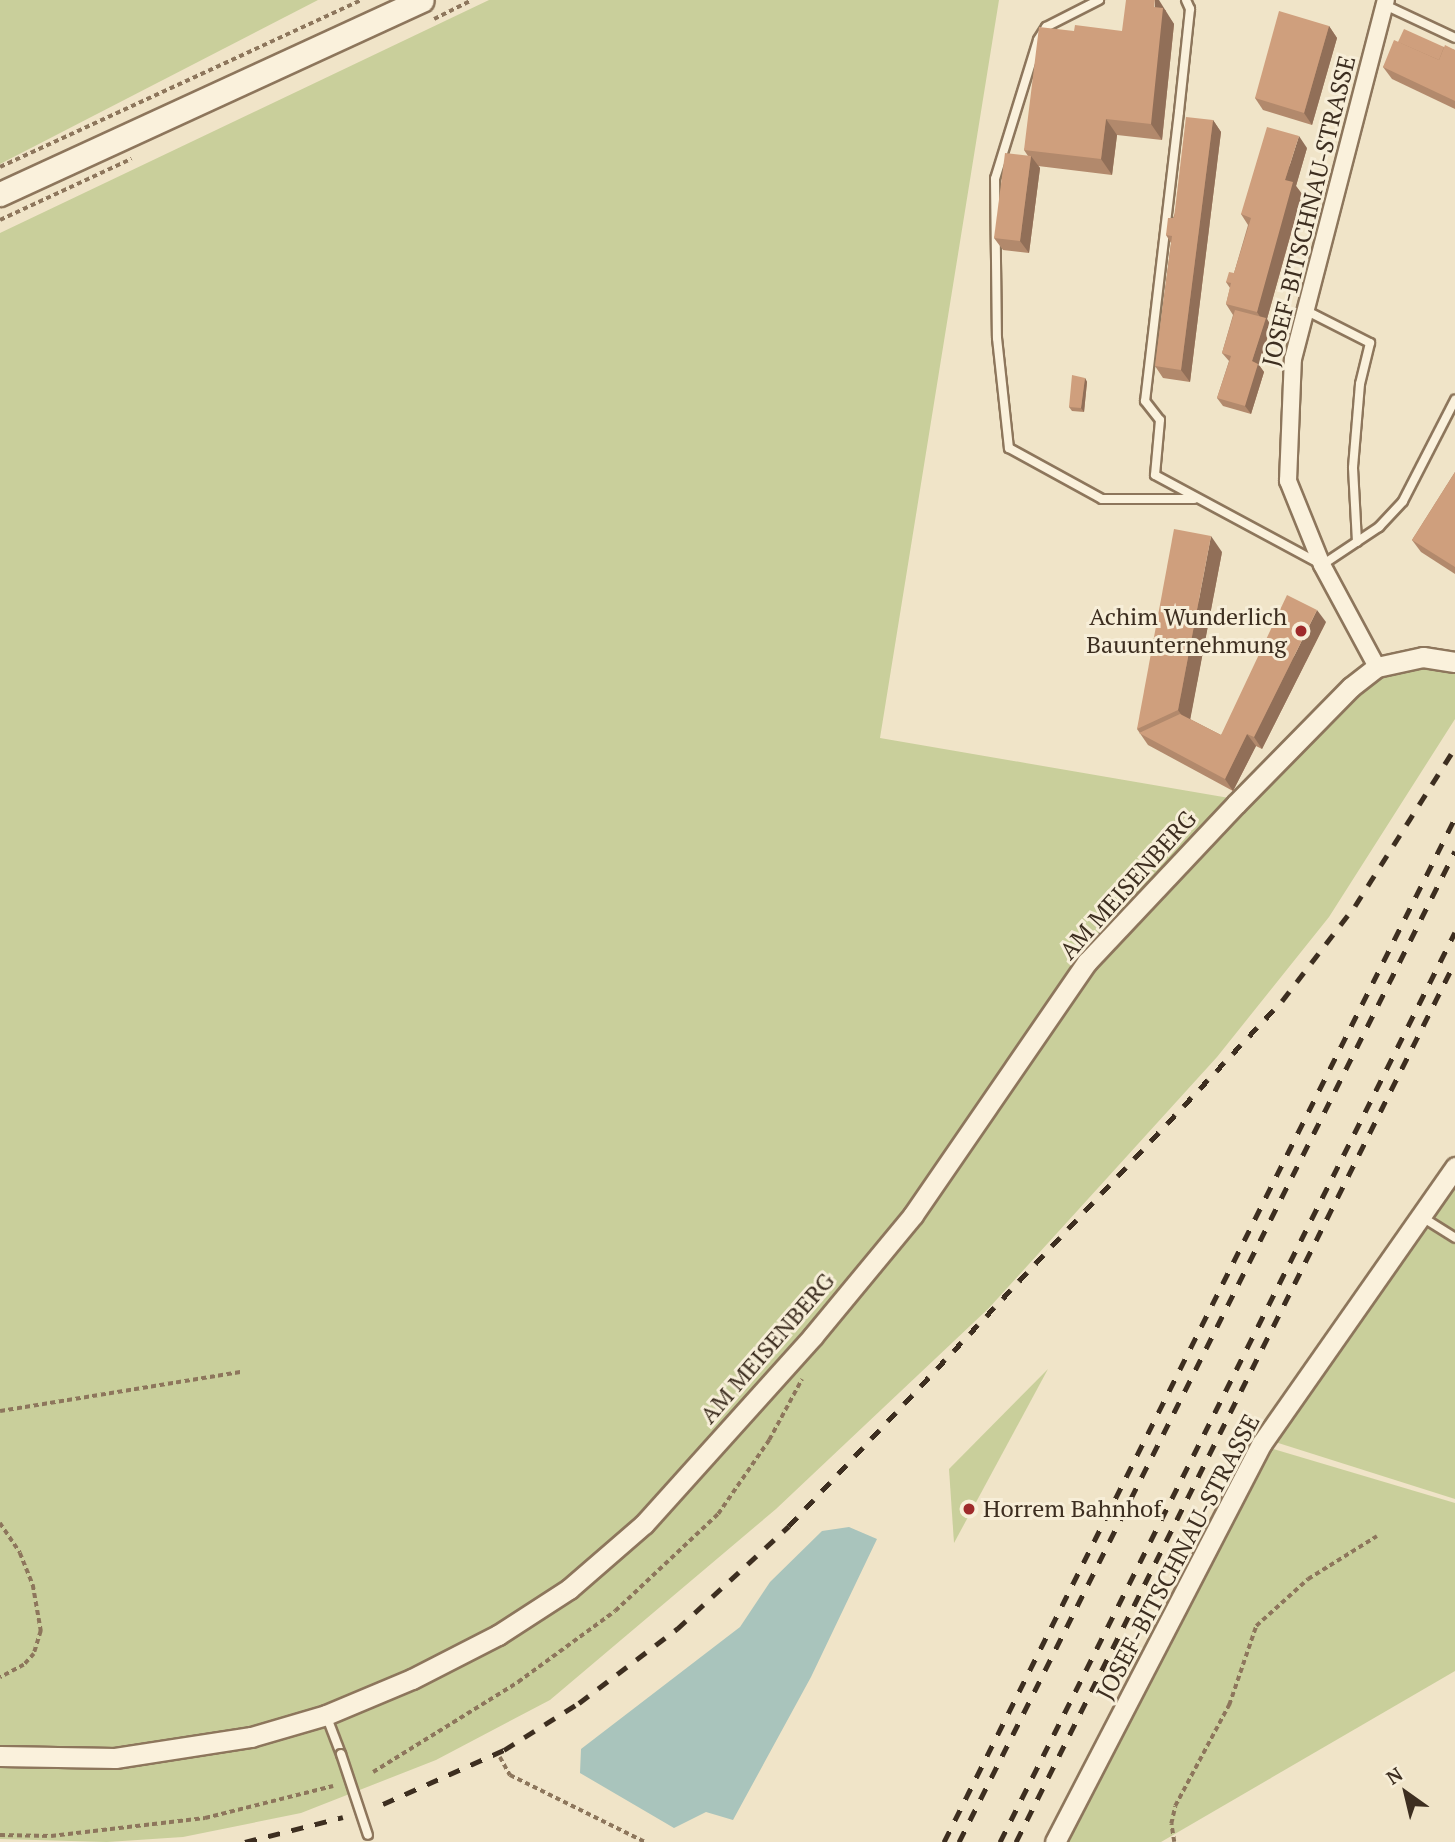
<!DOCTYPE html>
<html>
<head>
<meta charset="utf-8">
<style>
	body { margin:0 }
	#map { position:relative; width:1455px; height:1842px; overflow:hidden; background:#f0e4c8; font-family:"PT Serif",serif }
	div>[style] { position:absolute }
	.green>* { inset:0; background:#c9cf9b }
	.water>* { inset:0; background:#a9c4bc }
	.path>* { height:3.5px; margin-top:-1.75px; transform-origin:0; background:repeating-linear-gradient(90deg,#8d765c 0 5px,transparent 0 8.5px) }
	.roads { filter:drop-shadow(2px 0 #8d765c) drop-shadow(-2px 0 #8d765c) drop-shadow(0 2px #8d765c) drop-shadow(0 -2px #8d765c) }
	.service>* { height:8px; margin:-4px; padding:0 4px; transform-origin:4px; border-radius:4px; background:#faf1dc }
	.minor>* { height:16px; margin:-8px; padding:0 8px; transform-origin:8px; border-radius:8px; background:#faf1dc }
	.tertiary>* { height:19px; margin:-9.5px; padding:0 9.5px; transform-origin:9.5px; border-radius:9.5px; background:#faf1dc }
	.secondary>* { height:23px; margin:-11.5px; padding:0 11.5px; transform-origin:11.5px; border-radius:11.5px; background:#faf1dc }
	.rail>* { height:5px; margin-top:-2.5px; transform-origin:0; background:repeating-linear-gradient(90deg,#3d2e20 0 12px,transparent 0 24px) }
	.bridges { filter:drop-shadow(2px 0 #8d765c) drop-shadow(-2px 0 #8d765c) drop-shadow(0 2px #8d765c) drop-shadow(0 -2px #8d765c) }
	.service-bridge>* { height:8px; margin:-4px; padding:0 4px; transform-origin:4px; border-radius:4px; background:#faf1dc }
	.wall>* { inset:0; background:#b2896c }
	.shaded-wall>* { inset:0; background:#916f58 }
	.building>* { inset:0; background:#cf9f7d }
	.dots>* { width:19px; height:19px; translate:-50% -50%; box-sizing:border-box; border:4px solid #f7eed8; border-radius:50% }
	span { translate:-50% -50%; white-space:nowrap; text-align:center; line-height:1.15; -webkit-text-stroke:6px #f7eed8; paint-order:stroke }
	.street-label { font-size:24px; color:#3d2e20 }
	.poi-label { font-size:24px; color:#3d2e20 }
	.right { translate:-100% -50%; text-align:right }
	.left { translate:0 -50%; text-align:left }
	.north { position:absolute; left:1371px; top:1758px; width:70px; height:70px; -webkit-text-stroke:5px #f7eed8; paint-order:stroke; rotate:326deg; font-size:19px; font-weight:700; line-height:28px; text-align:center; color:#3d2e20 }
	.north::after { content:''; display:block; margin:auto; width:24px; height:32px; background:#3d2e20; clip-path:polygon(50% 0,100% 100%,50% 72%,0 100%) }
</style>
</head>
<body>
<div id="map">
	<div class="green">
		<i style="clip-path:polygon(0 0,318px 0,0 164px)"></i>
		<i style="clip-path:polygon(489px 0,999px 0,880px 738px,1235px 799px,1360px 691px,1397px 670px,1420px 666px,1455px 674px,1455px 719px,1329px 917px,1217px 1057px,989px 1308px,776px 1509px,550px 1700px,436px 1760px,301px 1813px,183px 1837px,107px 1842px,0 1839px,0 233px)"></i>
		<i style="clip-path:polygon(1455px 1181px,1455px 1499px,1272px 1441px)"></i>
		<i style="clip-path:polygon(1048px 1369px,954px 1543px,949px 1469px)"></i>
		<i style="clip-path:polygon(1267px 1447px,1455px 1503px,1455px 1671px,1161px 1842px,1060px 1842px)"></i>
	</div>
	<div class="water">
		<i style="clip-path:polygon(849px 1527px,877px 1539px,811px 1677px,733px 1820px,706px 1812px,674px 1828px,580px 1773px,581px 1749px,740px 1627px,770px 1582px,822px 1531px)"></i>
	</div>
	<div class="path">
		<i style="left:434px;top:19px;width:42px;rotate:-26.6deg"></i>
		<i style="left:0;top:167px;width:398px;rotate:-24.8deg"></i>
		<i style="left:0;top:220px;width:145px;rotate:-25deg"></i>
		<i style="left:0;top:1411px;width:245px;rotate:-9.2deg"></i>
		<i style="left:0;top:1523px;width:36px;rotate:56deg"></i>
		<i style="left:20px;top:1553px;width:35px;rotate:68deg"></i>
		<i style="left:33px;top:1585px;width:47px;rotate:80.1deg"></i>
		<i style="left:41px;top:1631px;width:24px;rotate:107deg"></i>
		<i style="left:34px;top:1654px;width:15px;rotate:132deg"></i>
		<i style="left:24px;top:1665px;width:27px;rotate:152deg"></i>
		<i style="left:500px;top:1757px;width:21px;rotate:61deg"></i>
		<i style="left:510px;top:1775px;width:151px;rotate:26.4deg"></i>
		<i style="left:373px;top:1772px;width:171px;rotate:-31.8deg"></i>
		<i style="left:518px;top:1682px;width:120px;rotate:-36.2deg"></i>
		<i style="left:615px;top:1611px;width:141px;rotate:-43.3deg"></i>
		<i style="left:718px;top:1514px;width:90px;rotate:-55.4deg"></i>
		<i style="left:769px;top:1440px;width:69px;rotate:-61.6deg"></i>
		<i style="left:0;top:1835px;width:51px;rotate:1.1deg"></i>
		<i style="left:51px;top:1836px;width:155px;rotate:-6.7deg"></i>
		<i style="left:205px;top:1818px;width:132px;rotate:-14deg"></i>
		<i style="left:1174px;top:1842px;width:18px;rotate:-99deg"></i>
		<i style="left:1171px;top:1824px;width:18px;rotate:-77deg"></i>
		<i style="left:1175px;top:1806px;width:115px;rotate:-61.9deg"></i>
		<i style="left:1229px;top:1705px;width:83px;rotate:-71.1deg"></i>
		<i style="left:1256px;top:1626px;width:70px;rotate:-42.1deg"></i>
		<i style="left:1308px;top:1579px;width:81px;rotate:-31.9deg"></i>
	</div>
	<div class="roads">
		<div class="service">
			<i style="left:1099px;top:0;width:59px;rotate:153deg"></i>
			<i style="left:1046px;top:27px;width:15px;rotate:122deg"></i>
			<i style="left:1038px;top:40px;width:145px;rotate:107.2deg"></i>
			<i style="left:995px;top:179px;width:159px;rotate:89.3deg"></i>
			<i style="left:997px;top:338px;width:111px;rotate:83.8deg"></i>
			<i style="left:1009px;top:448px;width:106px;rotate:28.7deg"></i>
			<i style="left:1102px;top:499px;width:92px"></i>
			<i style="left:1186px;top:0;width:10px;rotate:66deg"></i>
			<i style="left:1190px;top:9px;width:104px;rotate:96.1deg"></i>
			<i style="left:1179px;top:112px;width:291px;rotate:96.7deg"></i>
			<i style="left:1145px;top:401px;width:24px;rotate:52deg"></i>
			<i style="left:1160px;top:420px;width:55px;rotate:95.2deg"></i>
			<i style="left:1155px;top:475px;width:190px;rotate:28.3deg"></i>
			<i style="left:1322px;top:565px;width:69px;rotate:-33.7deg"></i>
			<i style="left:1379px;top:527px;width:35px;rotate:-47deg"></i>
			<i style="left:1403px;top:501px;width:114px;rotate:-62.8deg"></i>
			<i style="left:1385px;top:5px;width:77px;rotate:25.2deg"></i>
			<i style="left:1305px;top:310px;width:73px;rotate:26.9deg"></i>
			<i style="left:1370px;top:343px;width:42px;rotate:103.7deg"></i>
			<i style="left:1360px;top:384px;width:84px;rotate:94.8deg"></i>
			<i style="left:1353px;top:468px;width:74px;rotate:86.9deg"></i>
			<i style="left:1422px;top:1217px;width:39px;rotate:32deg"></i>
			<i style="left:326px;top:1715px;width:42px;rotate:69deg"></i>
		</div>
		<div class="minor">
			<i style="left:1377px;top:667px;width:116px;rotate:-118.3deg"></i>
			<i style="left:1322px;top:565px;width:91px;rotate:-112deg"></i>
			<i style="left:1288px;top:481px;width:122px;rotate:-87.7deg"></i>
			<i style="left:1293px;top:359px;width:371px;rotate:-75.5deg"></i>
		</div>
		<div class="tertiary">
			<i style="left:0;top:1756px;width:115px;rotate:1deg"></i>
			<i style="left:115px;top:1758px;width:138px;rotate:-8.8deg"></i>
			<i style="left:251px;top:1737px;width:78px;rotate:-16.3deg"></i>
			<i style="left:326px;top:1715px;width:93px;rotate:-22.7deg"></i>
			<i style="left:412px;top:1679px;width:97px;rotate:-27.1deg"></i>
			<i style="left:498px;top:1635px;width:85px;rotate:-32.9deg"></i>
			<i style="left:569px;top:1589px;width:99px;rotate:-40.9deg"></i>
			<i style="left:644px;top:1524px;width:253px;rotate:-48deg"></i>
			<i style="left:813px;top:1336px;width:157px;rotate:-50.4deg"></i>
			<i style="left:913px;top:1215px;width:307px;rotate:-55.5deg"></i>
			<i style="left:1087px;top:962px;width:217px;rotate:-46.7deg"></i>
			<i style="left:1236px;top:804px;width:164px;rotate:-45.5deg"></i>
			<i style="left:1351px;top:687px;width:33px;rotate:-38deg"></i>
			<i style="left:1377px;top:667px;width:47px;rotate:-12.3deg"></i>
			<i style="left:1423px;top:657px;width:32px;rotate:9deg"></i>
			<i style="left:1055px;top:1842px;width:449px;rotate:-62.6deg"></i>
			<i style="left:1262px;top:1443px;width:337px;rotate:-55deg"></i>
		</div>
		<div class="secondary">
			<i style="left:0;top:194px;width:464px;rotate:-24.7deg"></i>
		</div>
	</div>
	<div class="rail">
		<i style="left:383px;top:1804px;width:133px;rotate:-24.1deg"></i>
		<i style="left:504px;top:1750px;width:89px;rotate:-32.1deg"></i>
		<i style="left:579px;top:1703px;width:123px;rotate:-37.1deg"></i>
		<i style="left:677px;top:1629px;width:152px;rotate:-42.6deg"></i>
		<i style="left:789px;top:1526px;width:720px;rotate:-46.8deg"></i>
		<i style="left:1282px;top:1001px;width:120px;rotate:-52.5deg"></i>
		<i style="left:1355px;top:906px;width:187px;rotate:-57.7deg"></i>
		<i style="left:245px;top:1842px;width:101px;rotate:-14.3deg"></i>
		<i style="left:944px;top:1842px;width:1144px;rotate:-63.48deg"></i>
		<i style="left:959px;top:1842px;width:1108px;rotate:-63.41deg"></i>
		<i style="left:1000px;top:1842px;width:1017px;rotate:-63.43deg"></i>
		<i style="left:1016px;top:1842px;width:983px;rotate:-63.49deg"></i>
	</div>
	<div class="bridges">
		<div class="service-bridge">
			<i style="left:341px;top:1754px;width:85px;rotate:71.6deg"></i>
		</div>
	</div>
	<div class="wall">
		<i style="clip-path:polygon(1166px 10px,1166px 13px,1174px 24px,1162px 140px,1117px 135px,1112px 175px,1038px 166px,1040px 168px,1029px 253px,1003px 250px,994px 238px,1028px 156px,1024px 150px,1074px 31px,1122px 31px)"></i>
		<i style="clip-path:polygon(1329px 26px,1337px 38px,1312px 125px,1263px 110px,1255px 98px)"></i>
		<i style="clip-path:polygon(1398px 42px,1444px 47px,1455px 50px,1455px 109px,1392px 79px,1383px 67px)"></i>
		<i style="clip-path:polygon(1213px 120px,1221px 132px,1190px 382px,1163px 378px,1155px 366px,1171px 243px,1166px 235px)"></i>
		<i style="clip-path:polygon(1307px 148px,1296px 186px,1302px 194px,1267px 319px,1271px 326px,1259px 365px,1264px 372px,1251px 414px,1223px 406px,1217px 398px,1229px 361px,1222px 353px,1233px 315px,1226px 304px,1230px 288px,1226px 282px,1234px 273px,1248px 225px,1241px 214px)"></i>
		<i style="clip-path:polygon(1085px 378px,1087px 382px,1084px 412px,1072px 411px,1069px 407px)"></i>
		<i style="clip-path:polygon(1455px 472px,1455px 574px,1421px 552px,1412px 540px)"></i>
		<i style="clip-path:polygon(1222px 552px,1190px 719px,1221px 735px,1326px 622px,1262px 749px,1256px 746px,1233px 791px,1148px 745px,1137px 729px)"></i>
	</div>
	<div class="shaded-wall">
		<i style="clip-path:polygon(1155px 0,1159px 0,1174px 24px,1162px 140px,1151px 124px)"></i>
		<i style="clip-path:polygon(1329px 26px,1337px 38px,1312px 125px,1304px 113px)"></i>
		<i style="clip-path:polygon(1106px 119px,1117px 135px,1112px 175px,1101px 159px)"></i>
		<i style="clip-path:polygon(1213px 120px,1221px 132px,1190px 382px,1181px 370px)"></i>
		<i style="clip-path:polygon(1299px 136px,1307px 148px,1296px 186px,1302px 194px,1267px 319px,1271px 326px,1259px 365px,1264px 372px,1251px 414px,1245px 406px,1252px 361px,1264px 323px,1257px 312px,1285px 180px)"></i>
		<i style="clip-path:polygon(1031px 156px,1040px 168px,1029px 253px,1020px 241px)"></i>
		<i style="clip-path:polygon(1085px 378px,1087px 382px,1084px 412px,1081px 408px)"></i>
		<i style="clip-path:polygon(1211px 536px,1222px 552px,1189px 726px,1178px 710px)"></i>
		<i style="clip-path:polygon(1317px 610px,1326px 622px,1262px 749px,1254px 737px)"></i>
		<i style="clip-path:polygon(1247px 734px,1256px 746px,1233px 791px,1225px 779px)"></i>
	</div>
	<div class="building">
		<i style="clip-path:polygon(1126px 0,1155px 0,1154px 7px,1163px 8px,1151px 124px,1106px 119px,1101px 159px,1024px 150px,1039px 27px,1074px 31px,1075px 25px,1122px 31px)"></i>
		<i style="clip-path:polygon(1279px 11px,1329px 26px,1304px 113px,1255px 98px)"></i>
		<i style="clip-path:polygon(1404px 29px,1444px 47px,1439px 60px,1398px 42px)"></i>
		<i style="clip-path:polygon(1394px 40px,1439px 60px,1445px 45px,1455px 50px,1455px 101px,1383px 67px)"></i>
		<i style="clip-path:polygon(1186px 117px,1213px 120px,1181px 370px,1155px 366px,1172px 236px,1166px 235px,1168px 218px,1174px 218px)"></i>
		<i style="clip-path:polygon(1267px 127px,1299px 136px,1285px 180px,1293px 182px,1257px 312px,1226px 304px,1231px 283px,1226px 282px,1229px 272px,1234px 273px,1251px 218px,1241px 214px)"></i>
		<i style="clip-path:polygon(1005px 153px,1031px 156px,1020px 241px,994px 238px)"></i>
		<i style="clip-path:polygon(1235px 310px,1266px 318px,1252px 361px,1258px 364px,1245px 406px,1217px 398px,1231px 356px,1222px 353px)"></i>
		<i style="clip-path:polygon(1072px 375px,1085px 378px,1081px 408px,1069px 407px)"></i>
		<i style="clip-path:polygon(1455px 472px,1455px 567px,1412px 540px)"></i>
		<i style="clip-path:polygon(1174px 529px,1211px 536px,1178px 710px,1137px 729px)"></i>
		<i style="clip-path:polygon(1287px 595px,1317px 610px,1254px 737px,1247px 734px,1225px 779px,1139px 733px,1180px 714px,1221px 735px)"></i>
	</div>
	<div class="dots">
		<i style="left:1301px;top:631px;background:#9e2a2b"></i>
		<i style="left:969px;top:1509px;background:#9e2a2b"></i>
	</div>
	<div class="street-label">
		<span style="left:1309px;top:211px;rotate:-76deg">JOSEF-BITSCHNAU-STRASSE</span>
		<span style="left:1128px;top:885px;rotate:-48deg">AM MEISENBERG</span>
		<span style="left:767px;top:1348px;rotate:-49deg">AM MEISENBERG</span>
		<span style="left:1178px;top:1557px;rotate:-62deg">JOSEF-BITSCHNAU-STRASSE</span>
	</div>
	<div class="poi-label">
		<span class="right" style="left:1287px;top:631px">Achim Wunderlich<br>Bauunternehmung</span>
		<span class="left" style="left:983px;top:1509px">Horrem Bahnhof</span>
	</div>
	<div class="north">N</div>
</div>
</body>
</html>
